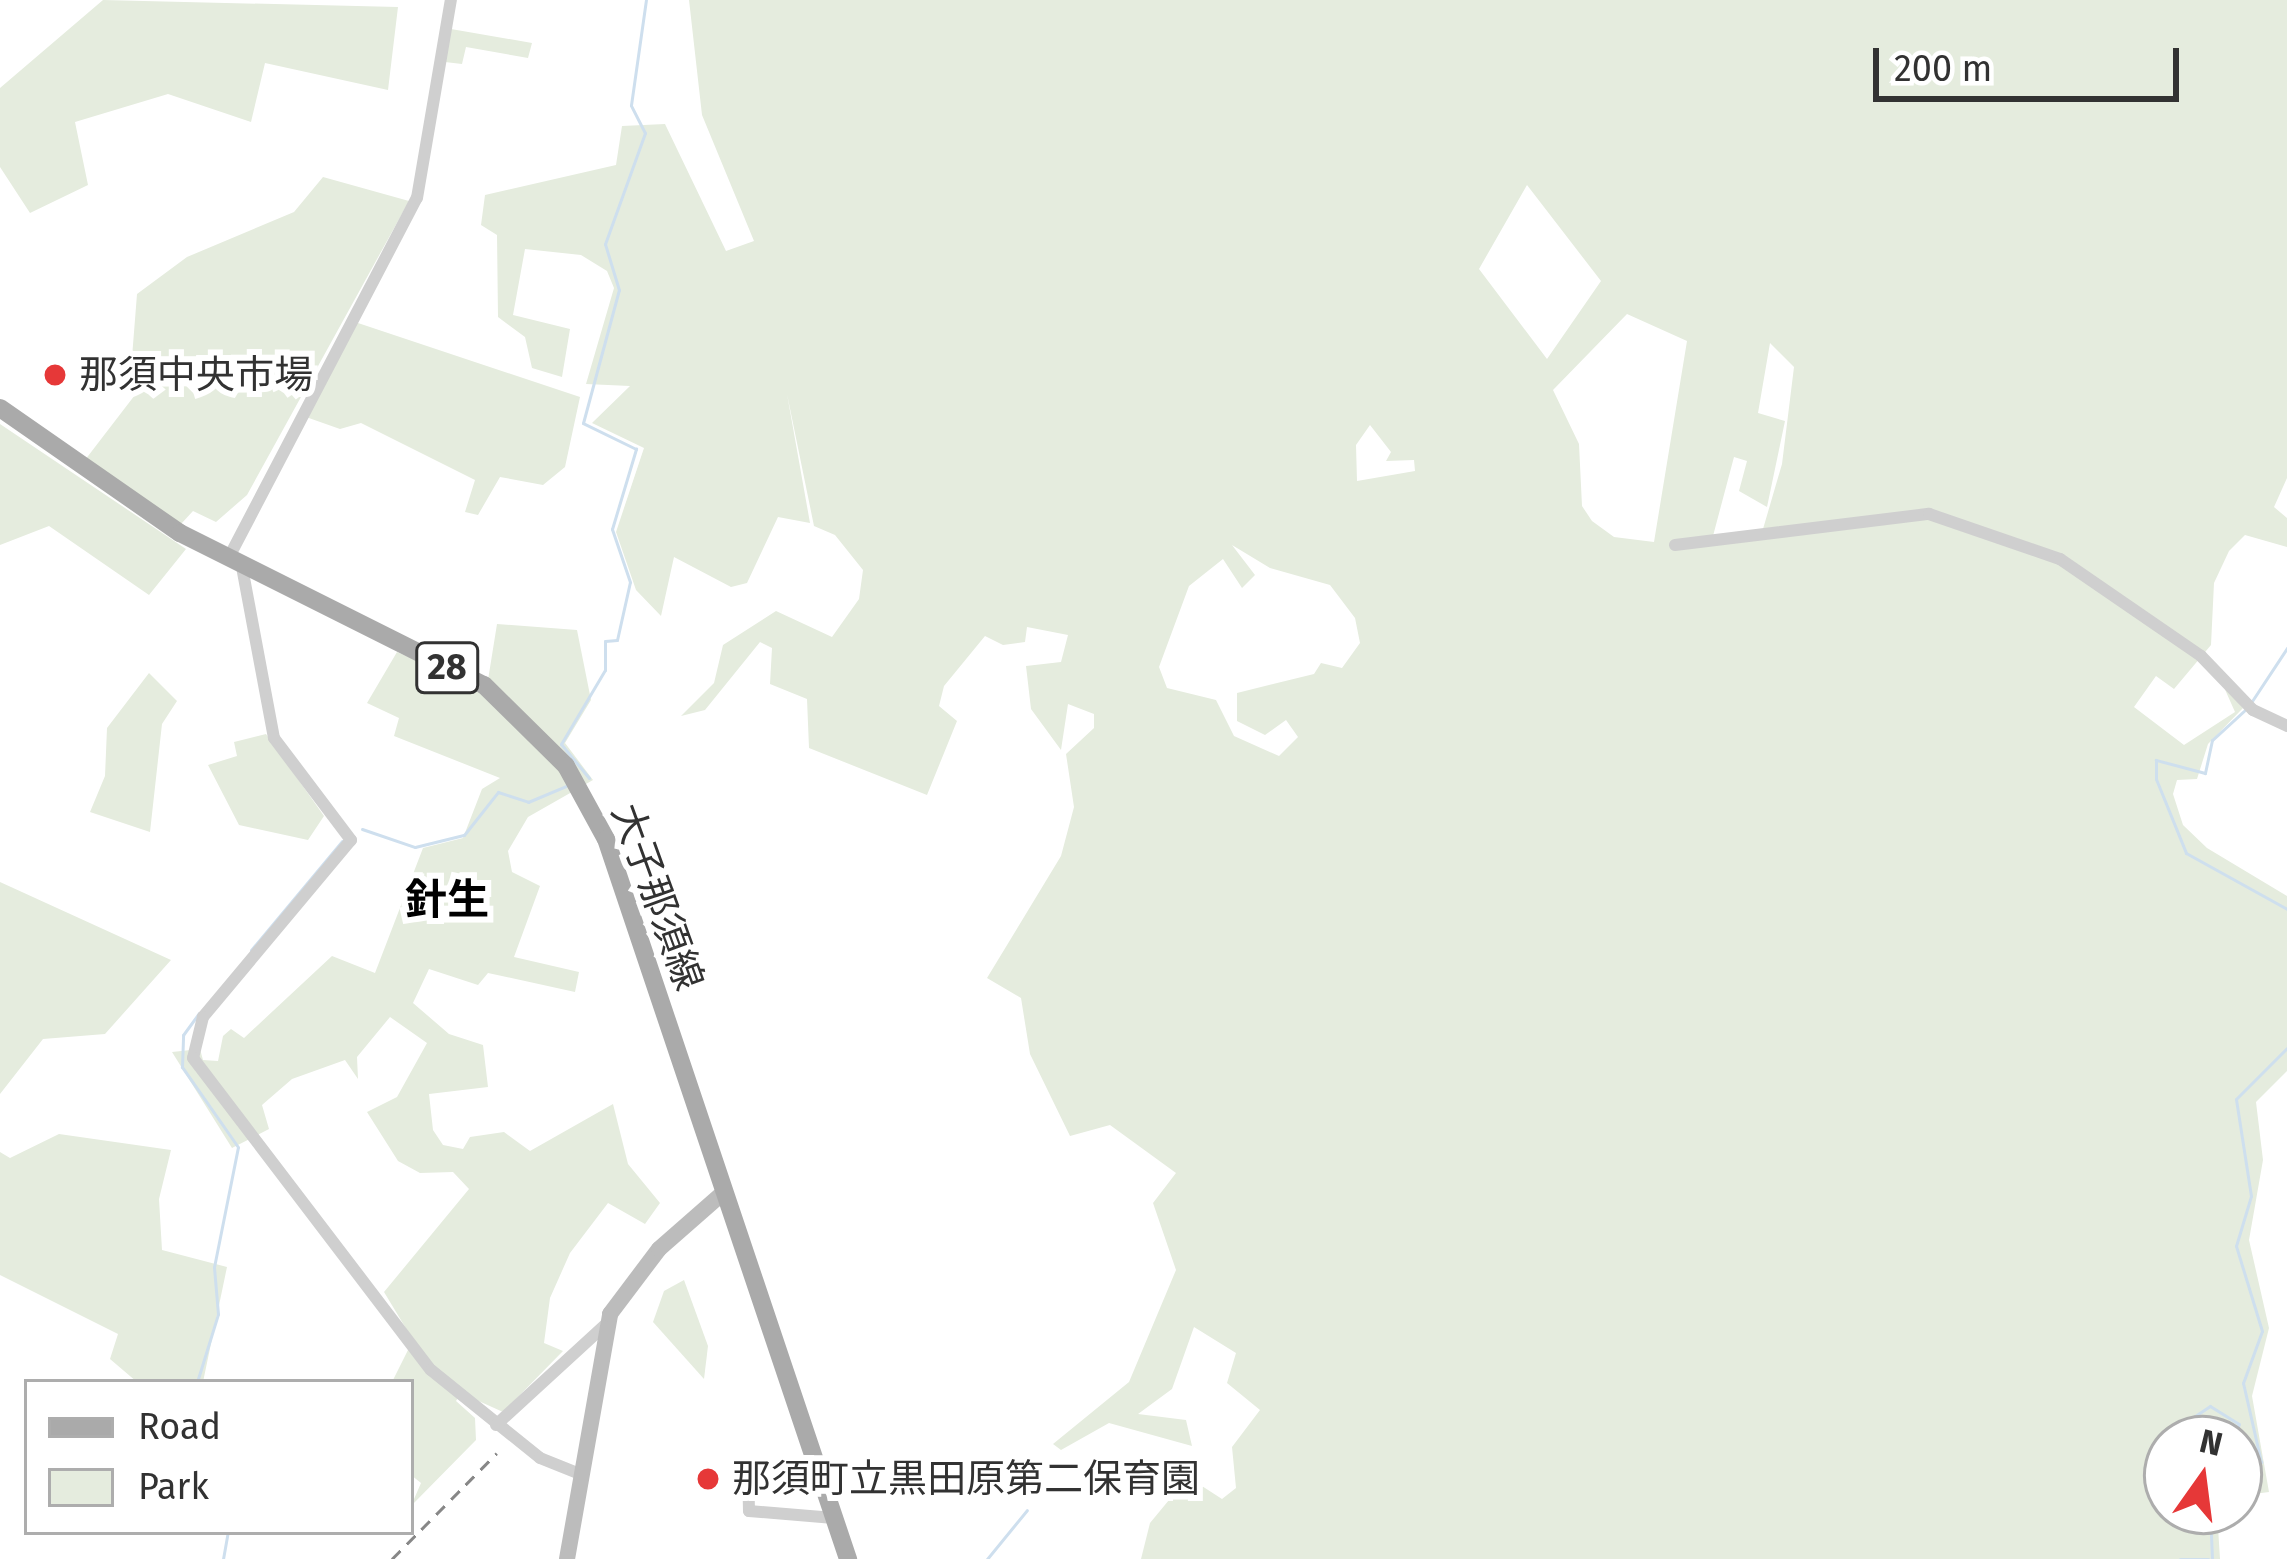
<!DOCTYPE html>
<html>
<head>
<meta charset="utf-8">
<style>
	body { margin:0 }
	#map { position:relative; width:2287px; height:1559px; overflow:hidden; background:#fff; font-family:"Fira Sans","Noto Sans JP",sans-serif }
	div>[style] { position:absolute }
	.green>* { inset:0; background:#e5ecde }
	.stream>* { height:3px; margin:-1.5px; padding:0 1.5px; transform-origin:1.5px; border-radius:1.5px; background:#cedfee }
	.street>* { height:12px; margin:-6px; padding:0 6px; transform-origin:6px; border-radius:6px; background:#cfcfcf }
	.secondary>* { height:16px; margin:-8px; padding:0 8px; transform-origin:8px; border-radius:8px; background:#bcbcbc }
	.primary>* { height:18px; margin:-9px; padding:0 9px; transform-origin:9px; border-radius:9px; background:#aaa }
	.rail>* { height:3px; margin-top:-1.5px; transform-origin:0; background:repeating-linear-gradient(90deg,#878787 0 12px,transparent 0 21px) }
	.dots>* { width:33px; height:33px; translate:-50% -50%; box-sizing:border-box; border:6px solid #fff; border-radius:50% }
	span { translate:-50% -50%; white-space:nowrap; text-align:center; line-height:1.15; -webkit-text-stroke:12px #fff; paint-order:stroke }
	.shield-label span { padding:3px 9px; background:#fff; border:3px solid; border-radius:9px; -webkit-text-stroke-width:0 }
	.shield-label { font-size:36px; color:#323232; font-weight:700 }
	.poi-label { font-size:39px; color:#323232 }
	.left { translate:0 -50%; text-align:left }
	.street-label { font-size:39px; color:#323232 }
	.neighbourhood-label { font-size:42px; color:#000; font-weight:700 }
	.legend { position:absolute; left:24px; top:1379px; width:390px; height:156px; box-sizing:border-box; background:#fff; border:3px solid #adadad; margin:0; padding:15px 21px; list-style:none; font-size:36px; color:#323232 }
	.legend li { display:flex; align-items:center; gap:24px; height:60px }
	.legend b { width:60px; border:3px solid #adadad }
	.north { position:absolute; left:2143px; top:1415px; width:120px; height:120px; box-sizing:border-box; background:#fff; border:3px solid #adadad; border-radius:50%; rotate:14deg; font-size:33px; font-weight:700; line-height:48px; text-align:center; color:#323232 }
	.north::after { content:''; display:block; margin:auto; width:42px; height:54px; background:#e63838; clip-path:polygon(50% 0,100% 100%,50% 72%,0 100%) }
	.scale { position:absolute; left:1873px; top:48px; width:306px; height:54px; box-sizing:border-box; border:6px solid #323232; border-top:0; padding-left:15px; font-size:36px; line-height:42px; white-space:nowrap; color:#323232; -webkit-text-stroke:9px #fff; paint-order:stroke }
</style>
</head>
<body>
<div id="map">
	<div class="green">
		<i style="clip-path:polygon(103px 0,398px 7px,388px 90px,265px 63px,251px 122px,168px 94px,75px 122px,88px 185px,30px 213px,0 167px,0 88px)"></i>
		<i style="clip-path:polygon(evenodd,689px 0,2287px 0,2287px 478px,2274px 507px,2287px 518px,2287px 547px,2245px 535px,2229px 551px,2214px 583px,2211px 645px,2174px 689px,2156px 676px,2134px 707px,2184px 745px,2235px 712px,2223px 685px,2243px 708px,2208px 744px,2197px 779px,2177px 780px,2173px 794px,2183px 825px,2207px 848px,2287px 896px,2287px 1071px,2256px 1102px,2263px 1160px,2249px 1240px,2269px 1328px,2252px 1396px,2269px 1492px,2239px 1496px,2239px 1439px,2167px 1439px,2167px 1511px,2217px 1511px,2220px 1559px,1141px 1559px,1150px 1523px,1188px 1477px,1222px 1499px,1236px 1488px,1232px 1447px,1260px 1410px,1227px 1383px,1236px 1353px,1194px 1327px,1172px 1389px,1138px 1414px,1186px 1420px,1192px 1446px,1109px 1423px,1061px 1450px,1053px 1444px,1129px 1382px,1176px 1270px,1153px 1203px,1176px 1173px,1110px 1125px,1070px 1136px,1030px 1054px,1021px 998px,987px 978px,1061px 856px,1074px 807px,1066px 754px,1094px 728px,1094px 714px,1068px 704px,1061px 750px,1031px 709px,1026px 666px,1061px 662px,1068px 635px,1027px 627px,1025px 642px,1003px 645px,985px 636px,944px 686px,939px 706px,957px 721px,927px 795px,809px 748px,807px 699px,770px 684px,772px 648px,760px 642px,705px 710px,681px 716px,714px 683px,723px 645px,776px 611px,832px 637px,859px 599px,863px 570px,835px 535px,814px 526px,787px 394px,810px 523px,778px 517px,747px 583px,731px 587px,674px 557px,661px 616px,636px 590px,616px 532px,644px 448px,592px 423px,630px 386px,586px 384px,614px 288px,607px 271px,581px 255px,525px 249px,513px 315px,570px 329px,562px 377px,532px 368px,525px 337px,498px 317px,497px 235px,481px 225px,485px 195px,616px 165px,622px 126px,665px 124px,726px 251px,754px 241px,702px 115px,689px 0,1527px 185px,1601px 281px,1547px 359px,1479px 269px,1527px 185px,689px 0,1627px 314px,1687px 341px,1654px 542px,1614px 537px,1592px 521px,1582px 506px,1579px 444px,1553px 390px,1627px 314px,689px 0,1770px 343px,1794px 367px,1782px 464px,1763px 529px,1713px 536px,1734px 457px,1747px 461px,1739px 491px,1767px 507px,1785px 421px,1758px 413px,1770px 343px,689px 0,1370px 425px,1391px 452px,1386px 461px,1414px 460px,1415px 471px,1357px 481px,1356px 445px,1370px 425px,689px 0,1232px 545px,1270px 568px,1330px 585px,1355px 618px,1360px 643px,1342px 668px,1321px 663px,1314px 674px,1237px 693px,1237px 721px,1265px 735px,1286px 720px,1298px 737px,1279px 756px,1234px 736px,1216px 700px,1167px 688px,1159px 667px,1189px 586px,1223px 559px,1242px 588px,1255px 575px,1232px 545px)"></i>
		<i style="clip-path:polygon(451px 29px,532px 43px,528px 58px,466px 47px,462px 64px,445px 62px)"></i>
		<i style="clip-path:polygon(323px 177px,409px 201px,247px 495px,216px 522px,193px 511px,181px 524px,85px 460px,138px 391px,131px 370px,137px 294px,187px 257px,294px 212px)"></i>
		<i style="clip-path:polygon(355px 322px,580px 397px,565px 467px,543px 485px,500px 477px,478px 515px,465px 512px,475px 480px,361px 423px,340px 429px,306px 417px)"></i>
		<i style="clip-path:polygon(0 424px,186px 549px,149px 595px,49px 526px,0 545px)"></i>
		<i style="clip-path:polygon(497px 624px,577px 630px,591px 700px,565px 743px,593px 780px,528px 817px,508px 851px,512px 872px,540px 886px,514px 957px,579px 972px,575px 992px,488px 973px,478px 985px,429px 969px,413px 1003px,449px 1034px,483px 1045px,488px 1087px,429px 1094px,433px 1130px,443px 1145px,463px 1149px,470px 1137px,504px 1132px,530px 1151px,613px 1104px,628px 1164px,660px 1203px,645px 1224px,608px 1203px,570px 1253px,550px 1298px,544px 1343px,563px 1351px,503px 1412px,461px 1393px,456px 1401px,475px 1418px,476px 1440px,411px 1506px,421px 1483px,411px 1475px,411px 1382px,392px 1382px,413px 1340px,384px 1292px,469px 1189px,453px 1172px,420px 1173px,398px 1161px,367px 1112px,397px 1097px,427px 1043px,390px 1017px,357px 1057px,358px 1079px,345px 1060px,292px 1079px,262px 1105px,269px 1129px,232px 1148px,172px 1052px,200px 1049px,203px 1060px,218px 1061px,223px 1036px,231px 1029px,244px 1038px,332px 956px,375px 973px,423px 848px,463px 838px,482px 789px,500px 778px,394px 736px,399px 718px,367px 703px,397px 652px,469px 683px,488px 680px)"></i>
		<i style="clip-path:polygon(149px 673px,177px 701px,162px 724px,150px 832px,90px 812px,105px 776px,107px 728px)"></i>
		<i style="clip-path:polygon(266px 734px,324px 816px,308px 840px,239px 825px,208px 765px,237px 756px,234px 742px)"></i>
		<i style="clip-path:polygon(0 882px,171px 960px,105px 1034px,43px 1039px,0 1094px)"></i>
		<i style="clip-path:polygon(59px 1134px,171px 1150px,159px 1199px,162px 1250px,227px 1267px,203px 1382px,137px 1382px,110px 1359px,118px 1334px,0 1275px,0 1152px,10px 1158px)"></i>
		<i style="clip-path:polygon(684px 1280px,708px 1346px,704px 1379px,653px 1322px,664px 1291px)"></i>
	</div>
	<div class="stream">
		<i style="left:2252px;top:701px;width:64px;rotate:-56.6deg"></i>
		<i style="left:2246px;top:709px;width:46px;rotate:137.6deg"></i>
		<i style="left:2212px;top:740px;width:34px;rotate:102deg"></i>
		<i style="left:2205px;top:773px;width:51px;rotate:-165.1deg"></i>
		<i style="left:2156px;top:760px;width:19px;rotate:90deg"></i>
		<i style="left:2156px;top:779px;width:80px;rotate:67.9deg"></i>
		<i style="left:2186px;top:853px;width:115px;rotate:29deg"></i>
		<i style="left:589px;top:778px;width:44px;rotate:-129.5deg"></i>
		<i style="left:561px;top:744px;width:86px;rotate:-59.3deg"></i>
		<i style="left:605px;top:670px;width:29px;rotate:-90deg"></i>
		<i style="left:605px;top:641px;width:12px;rotate:-5deg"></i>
		<i style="left:617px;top:640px;width:59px;rotate:-77.4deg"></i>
		<i style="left:630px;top:582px;width:56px;rotate:-108.8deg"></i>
		<i style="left:612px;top:529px;width:84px;rotate:-73.3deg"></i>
		<i style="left:636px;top:449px;width:59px;rotate:-153.9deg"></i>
		<i style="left:583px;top:423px;width:138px;rotate:-74.9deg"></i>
		<i style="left:619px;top:290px;width:48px;rotate:-106.9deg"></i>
		<i style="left:605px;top:244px;width:118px;rotate:-70.2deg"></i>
		<i style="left:645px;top:133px;width:31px;rotate:-117deg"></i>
		<i style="left:631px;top:105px;width:106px;rotate:-81.9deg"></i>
		<i style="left:362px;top:829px;width:56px;rotate:18.8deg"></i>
		<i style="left:415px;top:847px;width:50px;rotate:-13.8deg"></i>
		<i style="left:464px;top:835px;width:55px;rotate:-51.7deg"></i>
		<i style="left:498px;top:792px;width:32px;rotate:18deg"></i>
		<i style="left:528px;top:802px;width:41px;rotate:-22.8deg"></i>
		<i style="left:251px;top:950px;width:142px;rotate:-50.1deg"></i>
		<i style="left:197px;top:1382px;width:71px;rotate:-72.8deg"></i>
		<i style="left:218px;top:1314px;width:47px;rotate:-94.9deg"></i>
		<i style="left:214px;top:1267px;width:122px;rotate:-78.7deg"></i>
		<i style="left:238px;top:1147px;width:98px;rotate:-125deg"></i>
		<i style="left:182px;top:1067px;width:32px;rotate:-88deg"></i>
		<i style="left:183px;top:1035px;width:27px;rotate:-54deg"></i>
		<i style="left:2195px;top:1439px;width:23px;rotate:-90deg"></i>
		<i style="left:2195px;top:1416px;width:18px;rotate:-34deg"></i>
		<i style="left:2210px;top:1406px;width:34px;rotate:32deg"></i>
		<i style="left:2239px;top:1424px;width:17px;rotate:115deg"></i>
		<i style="left:2239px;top:1467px;width:23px;rotate:-13deg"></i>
		<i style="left:2261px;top:1462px;width:81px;rotate:-102.8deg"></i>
		<i style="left:2243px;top:1383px;width:55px;rotate:-69.9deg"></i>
		<i style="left:2262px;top:1331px;width:89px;rotate:-107deg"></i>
		<i style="left:2236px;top:1246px;width:52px;rotate:-73.3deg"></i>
		<i style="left:2251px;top:1196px;width:98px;rotate:-98.8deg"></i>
		<i style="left:2236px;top:1099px;width:72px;rotate:-45deg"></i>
		<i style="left:2210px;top:1511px;width:48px;rotate:87.6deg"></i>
		<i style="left:223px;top:1559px;width:27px;rotate:-80deg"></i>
		<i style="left:987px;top:1559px;width:63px;rotate:-50.8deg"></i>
		<i style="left:2180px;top:1559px;width:28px"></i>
	</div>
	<div class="street">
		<i style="left:1675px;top:545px;width:256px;rotate:-7deg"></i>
		<i style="left:1929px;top:514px;width:139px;rotate:19deg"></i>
		<i style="left:2060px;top:559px;width:171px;rotate:34.5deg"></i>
		<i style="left:2201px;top:656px;width:75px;rotate:46.1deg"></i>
		<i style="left:2253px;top:710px;width:38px;rotate:25deg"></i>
		<i style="left:228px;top:559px;width:407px;rotate:-62.4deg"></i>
		<i style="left:417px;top:198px;width:201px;rotate:-80.3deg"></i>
		<i style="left:242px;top:567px;width:174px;rotate:79.4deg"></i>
		<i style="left:274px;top:738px;width:128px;rotate:53deg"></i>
		<i style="left:351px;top:840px;width:231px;rotate:129.9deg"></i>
		<i style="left:203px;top:1017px;width:42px;rotate:103.7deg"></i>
		<i style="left:193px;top:1058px;width:392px;rotate:52.7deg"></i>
		<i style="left:431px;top:1370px;width:140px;rotate:38.9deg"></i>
		<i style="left:540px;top:1458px;width:43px;rotate:21.8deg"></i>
		<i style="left:496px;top:1425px;width:148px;rotate:-42.5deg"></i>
		<i style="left:748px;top:1464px;width:47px;rotate:88.8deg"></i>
		<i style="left:749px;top:1511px;width:85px;rotate:4.7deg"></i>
	</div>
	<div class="secondary">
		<i style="left:567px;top:1559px;width:249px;rotate:-80deg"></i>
		<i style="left:610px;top:1314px;width:81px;rotate:-53deg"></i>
		<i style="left:659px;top:1249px;width:86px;rotate:-41.2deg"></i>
	</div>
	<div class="primary">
		<i style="left:0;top:408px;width:219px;rotate:34.8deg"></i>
		<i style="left:180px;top:533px;width:340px;rotate:26.6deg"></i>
		<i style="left:484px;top:685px;width:115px;rotate:44.6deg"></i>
		<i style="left:566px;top:766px;width:83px;rotate:61.3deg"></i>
		<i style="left:606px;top:839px;width:760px;rotate:71.42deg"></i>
	</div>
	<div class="rail">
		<i style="left:392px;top:1559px;width:149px;rotate:-45.3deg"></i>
	</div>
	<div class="dots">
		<i style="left:55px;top:375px;background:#e63838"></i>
		<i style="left:708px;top:1479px;background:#e63838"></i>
	</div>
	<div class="shield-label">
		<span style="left:447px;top:668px">28</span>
	</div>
	<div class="poi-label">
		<span class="left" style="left:79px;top:375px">那須中央市場</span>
		<span class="left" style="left:732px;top:1479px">那須町立黒田原第二保育園</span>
	</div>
	<div class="street-label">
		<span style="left:657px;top:897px;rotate:70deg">大子那須線</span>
	</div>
	<div class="neighbourhood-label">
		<span style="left:447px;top:900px">針生</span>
	</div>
	<ul class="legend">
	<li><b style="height:15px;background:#aaa"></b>Road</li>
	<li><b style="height:33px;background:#e5ecde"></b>Park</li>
	</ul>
	<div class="north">N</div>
	<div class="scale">200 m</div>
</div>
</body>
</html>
